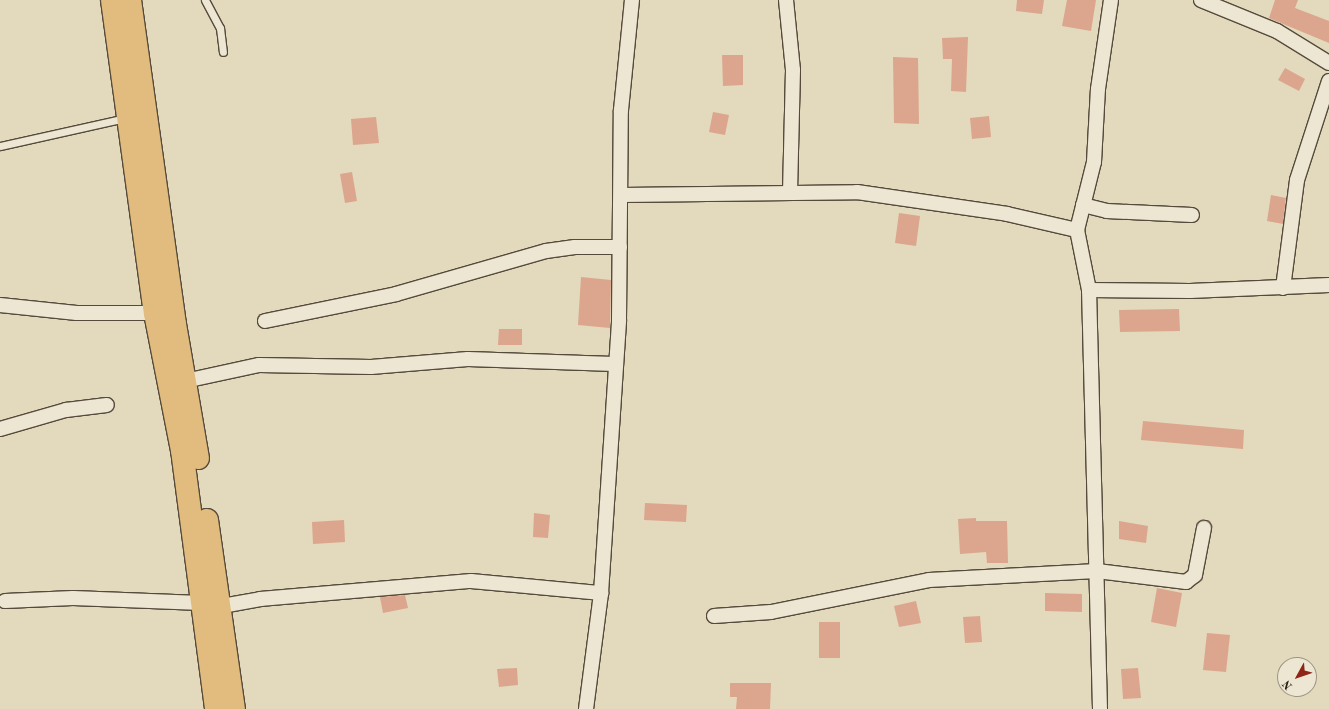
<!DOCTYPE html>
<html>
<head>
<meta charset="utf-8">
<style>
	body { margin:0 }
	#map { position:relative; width:1329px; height:709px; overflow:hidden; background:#e3d9bc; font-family:"Old Standard TT",serif }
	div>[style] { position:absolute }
	.building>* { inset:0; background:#dba68d }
	.roads { filter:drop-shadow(1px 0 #554a3b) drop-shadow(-1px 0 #554a3b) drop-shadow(0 1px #554a3b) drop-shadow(0 -1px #554a3b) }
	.service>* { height:7px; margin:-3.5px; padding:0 3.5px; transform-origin:3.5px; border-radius:3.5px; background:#ede6d3 }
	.minor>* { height:14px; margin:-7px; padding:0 7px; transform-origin:7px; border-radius:7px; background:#ede6d3 }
	.primary>* { height:22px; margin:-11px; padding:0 11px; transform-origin:11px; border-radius:11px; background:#e2bc7e }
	span { translate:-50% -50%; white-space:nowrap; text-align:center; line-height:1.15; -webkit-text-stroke:3px #ede6d3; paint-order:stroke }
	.north { position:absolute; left:1277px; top:657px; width:40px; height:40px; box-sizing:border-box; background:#ede6d3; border:1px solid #9d9485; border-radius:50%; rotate:230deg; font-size:11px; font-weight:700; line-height:16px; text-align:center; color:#261a10 }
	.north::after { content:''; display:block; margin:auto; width:14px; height:18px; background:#8f2418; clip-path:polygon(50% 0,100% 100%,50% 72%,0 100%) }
</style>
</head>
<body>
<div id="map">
	<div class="building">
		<i style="clip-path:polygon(1017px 0,1044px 0,1042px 14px,1016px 11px)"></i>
		<i style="clip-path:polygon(1067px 0,1096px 0,1091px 31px,1062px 26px)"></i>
		<i style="clip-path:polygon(1275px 0,1298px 0,1295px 8px,1329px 21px,1329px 43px,1269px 18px)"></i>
		<i style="clip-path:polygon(968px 37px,966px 92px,951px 91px,952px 59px,943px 59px,942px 38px)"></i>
		<i style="clip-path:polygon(722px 55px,743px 55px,743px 85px,723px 86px)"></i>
		<i style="clip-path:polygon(893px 57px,918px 58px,919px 124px,894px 123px)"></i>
		<i style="clip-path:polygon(1285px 68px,1305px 79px,1299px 91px,1278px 80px)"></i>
		<i style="clip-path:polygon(713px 112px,729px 115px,725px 135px,709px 132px)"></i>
		<i style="clip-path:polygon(989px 116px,991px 137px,972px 139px,970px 118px)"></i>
		<i style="clip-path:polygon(376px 117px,379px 143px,353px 145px,351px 119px)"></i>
		<i style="clip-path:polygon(352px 172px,357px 201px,345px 203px,340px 174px)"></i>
		<i style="clip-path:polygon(1271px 195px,1286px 198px,1283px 224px,1267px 221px)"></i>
		<i style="clip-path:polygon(899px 213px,920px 216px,916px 246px,895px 243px)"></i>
		<i style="clip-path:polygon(581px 277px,611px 280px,610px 328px,578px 325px)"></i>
		<i style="clip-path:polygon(1179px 309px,1180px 331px,1120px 332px,1119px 310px)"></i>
		<i style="clip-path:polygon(499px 329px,522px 329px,522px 345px,498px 345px)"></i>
		<i style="clip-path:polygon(1143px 421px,1244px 430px,1243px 449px,1141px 440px)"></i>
		<i style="clip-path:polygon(645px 503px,687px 505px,686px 522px,644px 520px)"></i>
		<i style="clip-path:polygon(534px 513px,550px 515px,548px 538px,533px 537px)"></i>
		<i style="clip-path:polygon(976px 518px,976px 521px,1007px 521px,1008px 563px,987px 563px,986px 552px,960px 554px,958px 519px)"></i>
		<i style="clip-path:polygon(344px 520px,345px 542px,313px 544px,312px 522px)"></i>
		<i style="clip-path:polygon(1119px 521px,1148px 526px,1146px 543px,1119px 539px)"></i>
		<i style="clip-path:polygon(1157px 588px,1182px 593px,1176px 627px,1151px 622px)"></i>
		<i style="clip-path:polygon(1045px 593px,1082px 594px,1082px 612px,1045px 611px)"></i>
		<i style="clip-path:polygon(405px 595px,408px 608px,383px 613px,380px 597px)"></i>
		<i style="clip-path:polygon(916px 601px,921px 623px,899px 627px,894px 606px)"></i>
		<i style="clip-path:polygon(980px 616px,982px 642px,965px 643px,963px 617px)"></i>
		<i style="clip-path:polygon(819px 622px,840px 622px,840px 658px,819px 658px)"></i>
		<i style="clip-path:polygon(1207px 633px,1230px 635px,1226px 672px,1203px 670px)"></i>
		<i style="clip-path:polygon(517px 668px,518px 685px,499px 687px,497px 669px)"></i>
		<i style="clip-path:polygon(1138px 668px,1141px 698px,1123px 699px,1121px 669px)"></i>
		<i style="clip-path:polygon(730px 683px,771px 683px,770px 709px,736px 709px,737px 697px,730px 697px)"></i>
	</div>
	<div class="roads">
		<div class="service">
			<i style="left:205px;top:0;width:32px;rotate:62deg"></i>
			<i style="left:220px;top:28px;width:24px;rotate:83deg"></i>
			<i style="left:0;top:146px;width:128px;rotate:-12.6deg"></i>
		</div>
		<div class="minor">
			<i style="left:786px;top:0;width:70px;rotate:84.3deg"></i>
			<i style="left:793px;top:70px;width:121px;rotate:91.4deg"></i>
			<i style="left:1201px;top:0;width:82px;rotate:22.2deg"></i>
			<i style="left:1277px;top:31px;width:61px;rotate:31.6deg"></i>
			<i style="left:622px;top:195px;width:235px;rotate:-0.7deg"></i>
			<i style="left:857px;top:192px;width:152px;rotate:8.3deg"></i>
			<i style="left:1007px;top:214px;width:72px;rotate:12.9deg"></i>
			<i style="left:1083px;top:205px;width:25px;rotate:14deg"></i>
			<i style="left:1107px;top:211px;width:85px;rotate:2.7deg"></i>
			<i style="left:1283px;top:288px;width:109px;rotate:-82.6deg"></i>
			<i style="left:1297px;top:180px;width:104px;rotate:-72.1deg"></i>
			<i style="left:1089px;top:290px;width:101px;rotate:0.6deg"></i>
			<i style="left:1190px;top:291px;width:139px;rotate:-2.5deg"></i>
			<i style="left:0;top:305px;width:77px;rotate:5.9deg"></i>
			<i style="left:77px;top:313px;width:78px"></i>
			<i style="left:265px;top:321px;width:134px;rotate:-11.6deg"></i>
			<i style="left:396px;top:294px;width:156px;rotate:-16deg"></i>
			<i style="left:546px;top:251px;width:29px;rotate:-8deg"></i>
			<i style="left:575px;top:247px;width:45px"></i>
			<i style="left:185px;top:381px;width:76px;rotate:-12.2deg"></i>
			<i style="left:259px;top:365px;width:112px;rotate:1deg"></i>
			<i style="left:371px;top:367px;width:97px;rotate:-4.7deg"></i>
			<i style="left:468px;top:359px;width:146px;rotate:2deg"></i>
			<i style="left:0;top:429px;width:69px;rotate:-16.1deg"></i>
			<i style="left:66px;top:410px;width:41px;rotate:-7deg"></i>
			<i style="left:5px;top:601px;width:68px;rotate:-2.5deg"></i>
			<i style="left:73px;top:598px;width:128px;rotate:2.2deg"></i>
			<i style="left:222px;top:606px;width:39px;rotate:-10deg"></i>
			<i style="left:260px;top:599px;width:212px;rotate:-4.9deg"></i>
			<i style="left:471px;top:581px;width:131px;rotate:5.3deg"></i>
			<i style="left:714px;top:616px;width:57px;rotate:-4deg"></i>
			<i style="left:771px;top:612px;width:161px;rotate:-11.4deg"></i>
			<i style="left:929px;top:580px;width:168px;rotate:-3.1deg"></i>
			<i style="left:1097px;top:571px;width:90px;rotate:7deg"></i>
			<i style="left:1186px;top:582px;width:11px;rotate:-38deg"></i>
			<i style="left:1195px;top:575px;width:48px;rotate:-79.2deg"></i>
			<i style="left:586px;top:709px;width:117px;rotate:-82.6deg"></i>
			<i style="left:601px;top:593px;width:274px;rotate:-86.2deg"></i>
			<i style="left:619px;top:320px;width:210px;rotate:-89.5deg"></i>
			<i style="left:621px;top:110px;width:111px;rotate:-84.3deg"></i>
			<i style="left:1100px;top:709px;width:419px;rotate:-91.5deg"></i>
			<i style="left:1089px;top:290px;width:61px;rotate:-101.3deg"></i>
			<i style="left:1077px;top:230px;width:70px;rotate:-76deg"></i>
			<i style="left:1094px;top:162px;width:73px;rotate:-86.9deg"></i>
			<i style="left:1098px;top:89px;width:90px;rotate:-81.7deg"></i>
		</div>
		<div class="primary">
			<i style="left:112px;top:0;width:316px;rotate:82.2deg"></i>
			<i style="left:155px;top:313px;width:140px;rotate:78.9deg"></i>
			<i style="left:182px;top:450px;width:261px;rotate:82.5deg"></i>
			<i style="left:130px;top:0;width:327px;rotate:82.1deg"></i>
			<i style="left:175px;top:324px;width:136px;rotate:80.3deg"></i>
			<i style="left:207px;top:520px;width:191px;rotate:81.9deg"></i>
		</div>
	</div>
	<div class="north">N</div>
</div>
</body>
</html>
